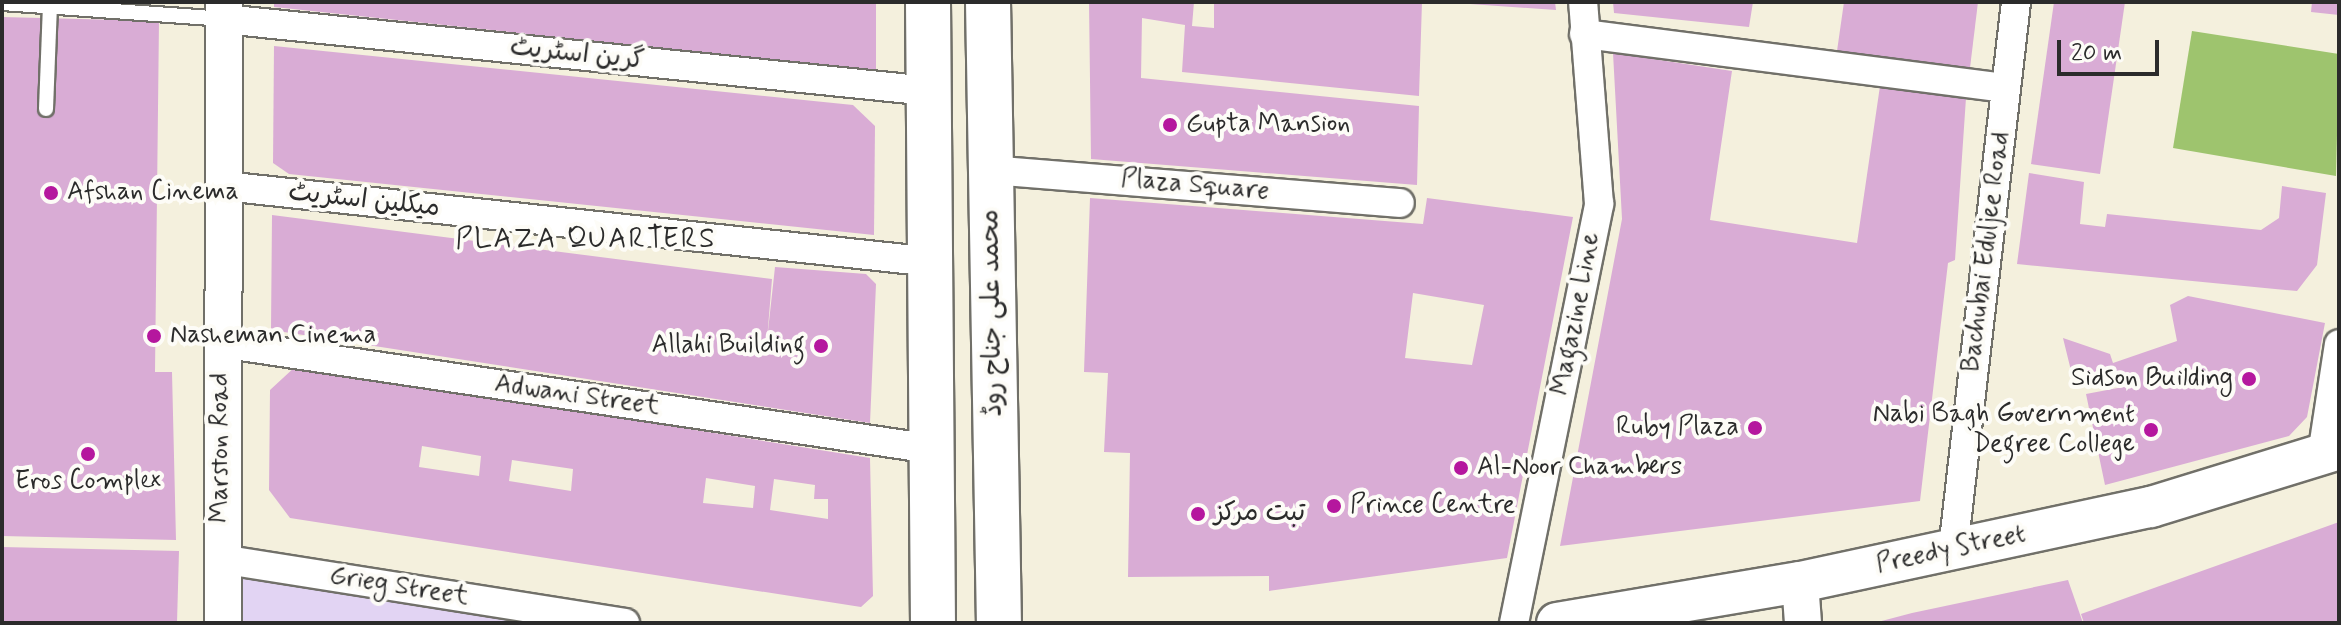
<!DOCTYPE html>
<html>
<head>
<meta charset="utf-8">
<style>
	body { margin:0 }
	#map { position:relative; width:2341px; height:625px; overflow:hidden; background:#f4f0dd; font-family:Mynerve,"Playpen Sans Arabic",sans-serif }
	div>[style] { position:absolute }
	.built>* { inset:0; background:#e2d4f3 }
	.green>* { inset:0; background:#9ec46e }
	.building>* { inset:0; background:#d9acd5 }
	.roads { filter:drop-shadow(2px 0 #717069) drop-shadow(-2px 0 #717069) drop-shadow(0 2px #717069) drop-shadow(0 -2px #717069) }
	.service>* { height:14px; margin:-7px; padding:0 7px; transform-origin:7px; border-radius:7px; background:#fff }
	.minor>* { height:28px; margin:-14px; padding:0 14px; transform-origin:14px; border-radius:14px; background:#fff }
	.tertiary>* { height:36px; margin:-18px; padding:0 18px; transform-origin:18px; border-radius:18px; background:#fff }
	.secondary>* { height:40px; margin:-20px; padding:0 20px; transform-origin:20px; border-radius:20px; background:#fff }
	.trunk>* { height:44px; margin:-22px; padding:0 22px; transform-origin:22px; border-radius:22px; background:#fff }
	.dots>* { width:22px; height:22px; translate:-50% -50%; box-sizing:border-box; border:4px solid #fdfcf7; border-radius:50% }
	span { translate:-50% -50%; white-space:nowrap; text-align:center; line-height:1.15; -webkit-text-stroke:8px #fdfcf7; paint-order:stroke }
	.street-label { font-size:26px; color:#2b2b2b }
	.poi-label { font-size:26px; color:#2b2b2b }
	.left { translate:0 -50%; text-align:left }
	.right { translate:-100% -50%; text-align:right }
	.neighbourhood-label { font-size:28px; color:#2b2b2b; letter-spacing:2px }
	.frame { position:absolute; inset:0; border:4px solid #2b2b2b; pointer-events:none }
	.scale { position:absolute; left:2057px; top:40px; width:102px; height:36px; box-sizing:border-box; border:4px solid #2b2b2b; border-top:0; padding-left:10px; font-size:24px; line-height:28px; white-space:nowrap; color:#2b2b2b; -webkit-text-stroke:6px #fdfcf7; paint-order:stroke }
</style>
</head>
<body>
<div id="map">
	<div class="built">
		<i style="clip-path:polygon(221px 559px,625px 623px,223px 623px)"></i>
	</div>
	<div class="green">
		<i style="clip-path:polygon(2192px 31px,2339px 54px,2336px 176px,2173px 148px)"></i>
	</div>
	<div class="building">
		<i style="clip-path:polygon(274px 2px,876px 2px,876px 71px,274px 7px)"></i>
		<i style="clip-path:polygon(1089px 2px,1194px 2px,1192px 26px,1214px 28px,1214px 2px,1422px 2px,1419px 96px,1182px 72px,1185px 25px,1142px 18px,1141px 78px,1419px 106px,1417px 185px,1091px 159px)"></i>
		<i style="clip-path:polygon(1555px 2px,1556px 10px,1470px 4px,1470px 2px)"></i>
		<i style="clip-path:polygon(1613px 2px,1753px 2px,1749px 27px,1614px 13px)"></i>
		<i style="clip-path:polygon(1844px 2px,1978px 2px,1970px 68px,1837px 51px)"></i>
		<i style="clip-path:polygon(2054px 2px,2125px 2px,2100px 174px,2031px 164px)"></i>
		<i style="clip-path:polygon(2312px 2px,2339px 2px,2339px 15px,2311px 12px)"></i>
		<i style="clip-path:polygon(2px 17px,159px 21px,155px 372px,172px 372px,176px 540px,2px 536px)"></i>
		<i style="clip-path:polygon(274px 46px,853px 105px,875px 126px,874px 235px,289px 174px,273px 163px)"></i>
		<i style="clip-path:polygon(1613px 53px,1732px 71px,1710px 220px,1857px 243px,1880px 86px,1966px 98px,1955px 260px,1948px 263px,1920px 501px,1560px 546px,1622px 219px)"></i>
		<i style="clip-path:polygon(2029px 173px,2084px 182px,2080px 224px,2105px 227px,2107px 214px,2261px 230px,2279px 218px,2282px 186px,2326px 193px,2317px 265px,2297px 291px,2017px 264px)"></i>
		<i style="clip-path:polygon(evenodd,1090px 198px,1423px 224px,1427px 198px,1573px 217px,1507px 558px,1269px 591px,1269px 576px,1128px 577px,1130px 453px,1104px 452px,1108px 373px,1084px 372px,1090px 198px,1413px 293px,1484px 305px,1472px 365px,1405px 358px,1413px 293px)"></i>
		<i style="clip-path:polygon(272px 215px,772px 279px,767px 340px,775px 267px,866px 274px,876px 284px,870px 423px,271px 330px)"></i>
		<i style="clip-path:polygon(2188px 296px,2325px 323px,2307px 417px,2289px 436px,2105px 485px,2086px 394px,2139px 384px,2138px 377px,2075px 387px,2063px 338px,2110px 354px,2113px 363px,2177px 341px,2170px 305px)"></i>
		<i style="clip-path:polygon(evenodd,296px 366px,870px 458px,873px 596px,861px 607px,290px 518px,269px 490px,270px 390px,296px 366px,422px 446px,481px 456px,479px 476px,419px 467px,422px 446px,296px 366px,512px 460px,573px 469px,571px 491px,509px 481px,512px 460px,296px 366px,706px 478px,755px 486px,753px 508px,703px 503px,706px 478px,296px 366px,774px 479px,815px 485px,814px 499px,828px 499px,828px 519px,770px 510px,774px 479px)"></i>
		<i style="clip-path:polygon(2339px 522px,2339px 623px,2084px 623px,2081px 614px)"></i>
		<i style="clip-path:polygon(2px 547px,179px 551px,177px 623px,2px 623px)"></i>
		<i style="clip-path:polygon(2068px 580px,2083px 623px,1874px 623px,1912px 613px)"></i>
	</div>
	<div class="roads">
		<div class="service">
			<i style="left:2px;top:3px;width:223px;rotate:4.1deg"></i>
			<i style="left:46px;top:109px;width:103px;rotate:-87.8deg"></i>
		</div>
		<div class="minor">
			<i style="left:224px;top:19px;width:709px;rotate:5.83deg"></i>
			<i style="left:1584px;top:34px;width:425px;rotate:7.3deg"></i>
			<i style="left:990px;top:170px;width:411px;rotate:4.6deg"></i>
			<i style="left:224px;top:186px;width:713px;rotate:6.12deg"></i>
			<i style="left:221px;top:343px;width:719px;rotate:8.48deg"></i>
			<i style="left:2322px;top:455px;width:112px;rotate:-81.3deg"></i>
			<i style="left:1953px;top:550px;width:552px;rotate:-83.44deg"></i>
			<i style="left:221px;top:559px;width:409px;rotate:9deg"></i>
			<i style="left:1514px;top:623px;width:428px;rotate:-78.5deg"></i>
			<i style="left:1599px;top:204px;width:203px;rotate:-94.5deg"></i>
		</div>
		<div class="tertiary">
			<i style="left:1800px;top:582px;width:41px;rotate:85.8deg"></i>
			<i style="left:223px;top:623px;width:621px;rotate:-89.91deg"></i>
		</div>
		<div class="secondary">
			<i style="left:1557px;top:623px;width:246px;rotate:-9.6deg"></i>
			<i style="left:1800px;top:582px;width:359px;rotate:-12.1deg"></i>
			<i style="left:2151px;top:507px;width:197px;rotate:-17.1deg"></i>
		</div>
		<div class="trunk">
			<i style="left:928px;top:2px;width:621px;rotate:89.54deg"></i>
			<i style="left:988px;top:2px;width:621px;rotate:88.99deg"></i>
		</div>
	</div>
	<div class="dots">
		<i style="left:1170px;top:125px;background:#b5179e"></i>
		<i style="left:51px;top:193px;background:#b5179e"></i>
		<i style="left:154px;top:336px;background:#b5179e"></i>
		<i style="left:821px;top:346px;background:#b5179e"></i>
		<i style="left:2249px;top:379px;background:#b5179e"></i>
		<i style="left:1755px;top:428px;background:#b5179e"></i>
		<i style="left:2151px;top:430px;background:#b5179e"></i>
		<i style="left:88px;top:454px;background:#b5179e"></i>
		<i style="left:1461px;top:468px;background:#b5179e"></i>
		<i style="left:1334px;top:506px;background:#b5179e"></i>
		<i style="left:1198px;top:514px;background:#b5179e"></i>
	</div>
	<div class="street-label">
		<span style="left:577px;top:55px;rotate:6deg">گرین اسٹریٹ</span>
		<span style="left:1195px;top:186px;rotate:5deg">Plaza Square</span>
		<span style="left:364px;top:201px;rotate:6deg">میکلین اسٹریٹ</span>
		<span style="left:1987px;top:252px;rotate:-83deg">Bachubai Eduljee Road</span>
		<span style="left:993px;top:313px;rotate:-91deg">محمد علی جناح روڈ</span>
		<span style="left:1577px;top:314px;rotate:-79deg">Magazine Line</span>
		<span style="left:577px;top:396px;rotate:8deg">Adwani Street</span>
		<span style="left:221px;top:448px;rotate:-90deg">Marston Road</span>
		<span style="left:1951px;top:550px;rotate:-12deg">Preedy Street</span>
		<span style="left:399px;top:587px;rotate:9deg">Grieg Street</span>
	</div>
	<div class="poi-label">
		<span class="left" style="left:1186px;top:125px">Gupta Mansion</span>
		<span class="left" style="left:67px;top:193px">Afshan Cinema</span>
		<span class="left" style="left:170px;top:336px">Nasheman Cinema</span>
		<span class="right" style="left:805px;top:346px">Allahi Building</span>
		<span class="right" style="left:2233px;top:379px">Sidson Building</span>
		<span class="right" style="left:2135px;top:430px">Nabi Bagh Government<br>Degree College</span>
		<span class="right" style="left:1739px;top:428px">Ruby Plaza</span>
		<span class="left" style="left:1477px;top:468px">Al-Noor Chambers</span>
		<span style="left:88px;top:482px">Eros Complex</span>
		<span class="left" style="left:1350px;top:506px">Prince Centre</span>
		<span class="left" style="left:1214px;top:514px">تبت مرکز</span>
	</div>
	<div class="neighbourhood-label">
		<span style="left:586px;top:240px">PLAZA QUARTERS</span>
	</div>
	<div class="frame"></div>
	<div class="scale">20 m</div>
</div>
</body>
</html>
